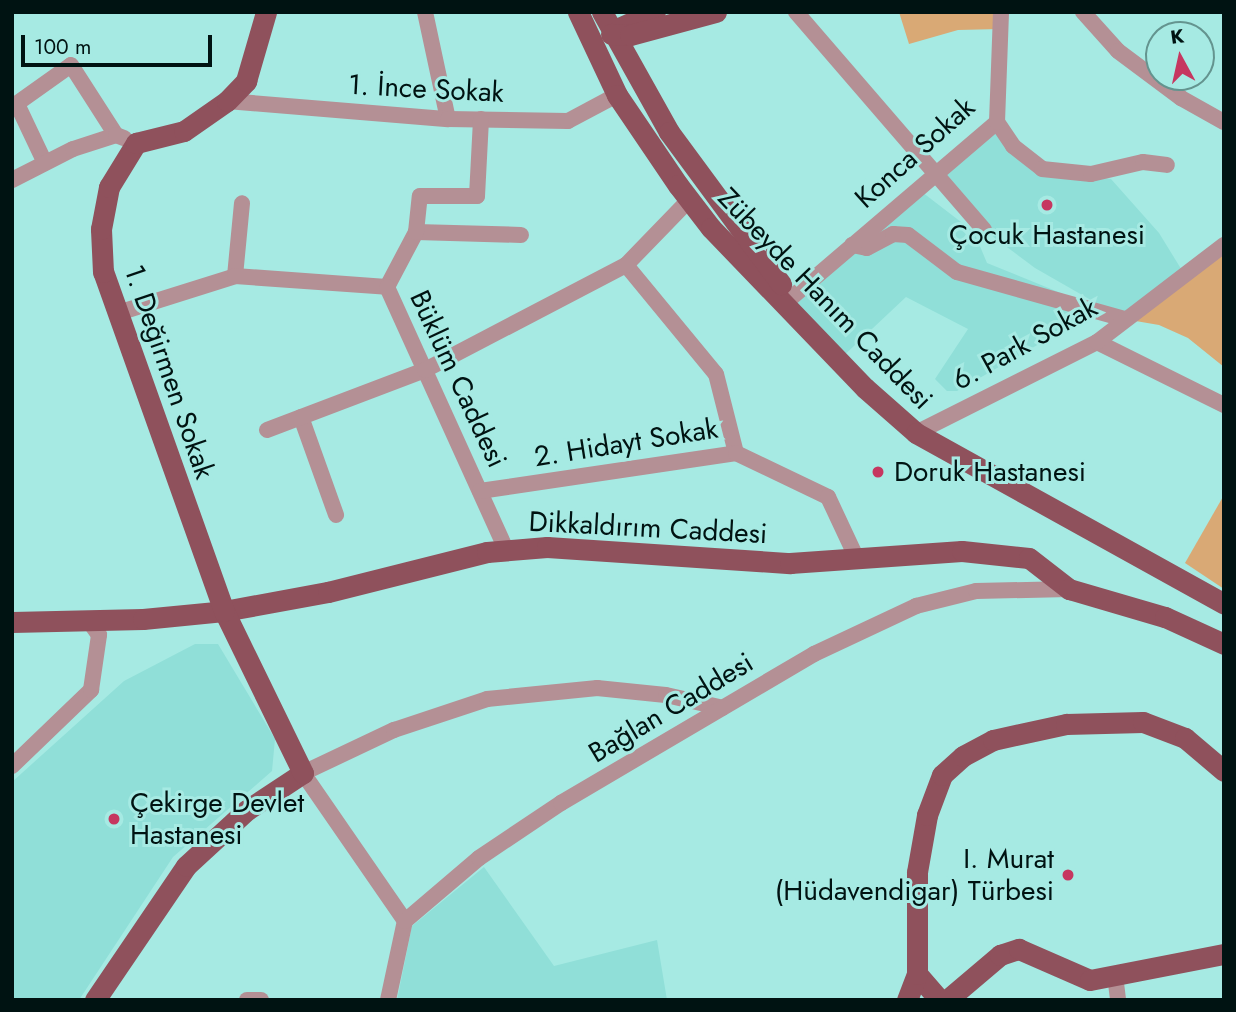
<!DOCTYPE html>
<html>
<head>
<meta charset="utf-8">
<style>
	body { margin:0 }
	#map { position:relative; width:1236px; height:1012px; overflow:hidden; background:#a6eae3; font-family:Jost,sans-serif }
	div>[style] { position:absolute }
	.built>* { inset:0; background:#90dfd8 }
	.green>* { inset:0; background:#d9a975 }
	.minor>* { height:16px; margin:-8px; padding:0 8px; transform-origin:8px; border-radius:8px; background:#b49095 }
	.major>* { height:21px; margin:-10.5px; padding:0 10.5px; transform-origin:10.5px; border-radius:10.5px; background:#8f515c }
	.dots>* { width:19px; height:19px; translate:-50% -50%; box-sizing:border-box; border:4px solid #a6eae3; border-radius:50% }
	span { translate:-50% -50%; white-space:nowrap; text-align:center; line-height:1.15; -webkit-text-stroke:6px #a6eae3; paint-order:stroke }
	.street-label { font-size:28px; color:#001312 }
	.poi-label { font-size:28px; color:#001312 }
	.left { translate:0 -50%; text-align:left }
	.right { translate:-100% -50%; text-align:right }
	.frame { position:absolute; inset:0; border:14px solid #001312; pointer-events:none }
	.north { position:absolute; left:1145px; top:21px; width:70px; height:70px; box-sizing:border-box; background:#a6eae3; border:2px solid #64948f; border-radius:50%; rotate:352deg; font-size:19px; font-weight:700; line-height:28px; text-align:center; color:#001312 }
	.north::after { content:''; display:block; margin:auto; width:24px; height:32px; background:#c63760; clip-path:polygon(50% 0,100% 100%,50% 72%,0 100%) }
	.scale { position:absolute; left:21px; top:35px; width:191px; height:32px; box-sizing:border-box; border:4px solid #001312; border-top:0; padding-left:9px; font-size:21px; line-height:24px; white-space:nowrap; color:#001312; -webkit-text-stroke:5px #a6eae3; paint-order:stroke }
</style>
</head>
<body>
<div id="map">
	<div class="built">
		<i style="clip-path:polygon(997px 122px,1042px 169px,1111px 179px,1159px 233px,1183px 272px,1124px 319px,1035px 268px,984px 230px,934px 176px)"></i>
		<i style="clip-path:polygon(918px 189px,974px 232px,987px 263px,1100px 309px,957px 391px,947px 391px,935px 379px,968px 329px,906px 297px,839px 360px,791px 298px)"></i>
		<i style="clip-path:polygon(195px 644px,218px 644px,275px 739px,272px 771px,173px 857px,79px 1000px,12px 1000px,12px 782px,124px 681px)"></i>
		<i style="clip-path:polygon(484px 867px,554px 966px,657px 940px,667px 1000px,397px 1000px,412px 926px)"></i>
	</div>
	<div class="green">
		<i style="clip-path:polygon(899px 12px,1001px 12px,1000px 29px,958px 30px,909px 44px)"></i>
		<i style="clip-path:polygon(1224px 245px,1224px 367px,1188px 338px,1159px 325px,1124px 319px)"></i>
		<i style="clip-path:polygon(1224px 495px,1224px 589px,1185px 563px)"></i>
	</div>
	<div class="minor">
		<i style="left:425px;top:12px;width:109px;rotate:77.9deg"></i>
		<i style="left:796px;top:12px;width:288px;rotate:49.2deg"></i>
		<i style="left:1083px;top:12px;width:52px;rotate:48.1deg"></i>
		<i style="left:1118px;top:51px;width:79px;rotate:36.7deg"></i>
		<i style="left:1181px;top:98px;width:49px;rotate:29.2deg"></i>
		<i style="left:227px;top:101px;width:222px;rotate:4.7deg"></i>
		<i style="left:448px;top:119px;width:120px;rotate:1deg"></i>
		<i style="left:568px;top:121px;width:55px;rotate:-28deg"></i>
		<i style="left:17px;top:104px;width:65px;rotate:64.6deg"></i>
		<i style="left:12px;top:107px;width:72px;rotate:-35.4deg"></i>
		<i style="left:71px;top:65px;width:83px;rotate:57.3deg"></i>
		<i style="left:997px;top:122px;width:29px;rotate:56deg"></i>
		<i style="left:1013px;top:146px;width:37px;rotate:38deg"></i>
		<i style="left:1042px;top:169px;width:49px;rotate:5.8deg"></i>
		<i style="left:1091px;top:174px;width:53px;rotate:-13deg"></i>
		<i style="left:1143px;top:162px;width:24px;rotate:7deg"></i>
		<i style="left:12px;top:180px;width:68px;rotate:-26.9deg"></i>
		<i style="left:73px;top:149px;width:45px;rotate:-18deg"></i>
		<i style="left:116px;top:135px;width:9px;rotate:21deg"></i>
		<i style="left:416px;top:232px;width:105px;rotate:1.6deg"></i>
		<i style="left:852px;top:245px;width:15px;rotate:11deg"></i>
		<i style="left:867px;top:248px;width:30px;rotate:-28deg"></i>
		<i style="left:893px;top:234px;width:15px;rotate:4deg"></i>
		<i style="left:908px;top:235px;width:61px;rotate:37.1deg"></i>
		<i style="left:957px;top:272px;width:173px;rotate:15.7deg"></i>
		<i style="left:626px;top:265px;width:141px;rotate:50.5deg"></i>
		<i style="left:716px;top:374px;width:81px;rotate:75.8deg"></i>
		<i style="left:235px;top:276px;width:73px;rotate:-84.5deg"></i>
		<i style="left:387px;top:287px;width:62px;rotate:-62.2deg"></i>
		<i style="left:416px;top:232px;width:36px;rotate:-84deg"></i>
		<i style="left:420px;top:196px;width:57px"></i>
		<i style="left:477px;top:196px;width:77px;rotate:-87deg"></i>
		<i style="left:791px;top:298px;width:271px;rotate:-40.5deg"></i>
		<i style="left:997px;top:122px;width:110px;rotate:-87.9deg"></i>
		<i style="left:118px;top:313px;width:123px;rotate:-17.5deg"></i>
		<i style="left:235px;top:276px;width:152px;rotate:4.1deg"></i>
		<i style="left:387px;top:287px;width:290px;rotate:65.6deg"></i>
		<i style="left:1097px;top:342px;width:142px;rotate:26.4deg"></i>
		<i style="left:301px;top:417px;width:104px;rotate:70.3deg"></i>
		<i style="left:267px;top:430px;width:169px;rotate:-20.8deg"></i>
		<i style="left:425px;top:370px;width:227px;rotate:-27.6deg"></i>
		<i style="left:626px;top:265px;width:91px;rotate:-45.9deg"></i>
		<i style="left:916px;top:433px;width:203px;rotate:-26.7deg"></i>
		<i style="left:1097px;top:342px;width:160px;rotate:-37.4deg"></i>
		<i style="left:480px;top:491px;width:259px;rotate:-8.4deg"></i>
		<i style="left:736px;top:453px;width:102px;rotate:25.6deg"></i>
		<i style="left:828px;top:497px;width:68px;rotate:64.9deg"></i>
		<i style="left:12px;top:766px;width:110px;rotate:-43.9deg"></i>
		<i style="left:91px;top:690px;width:56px;rotate:-81.7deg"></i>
		<i style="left:99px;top:635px;width:19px;rotate:-126deg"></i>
		<i style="left:405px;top:921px;width:180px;rotate:-124.6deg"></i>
		<i style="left:303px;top:773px;width:101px;rotate:-25.3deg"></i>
		<i style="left:394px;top:730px;width:98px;rotate:-18.4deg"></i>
		<i style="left:487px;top:699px;width:111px;rotate:-5.7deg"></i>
		<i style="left:597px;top:688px;width:69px;rotate:5.8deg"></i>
		<i style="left:666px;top:695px;width:58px;rotate:12.8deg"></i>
		<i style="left:1115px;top:975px;width:25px;rotate:83deg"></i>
		<i style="left:247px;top:1000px;width:14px"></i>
		<i style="left:388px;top:1000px;width:81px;rotate:-77.9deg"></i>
		<i style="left:405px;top:921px;width:97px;rotate:-40.4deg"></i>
		<i style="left:479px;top:858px;width:99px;rotate:-33.9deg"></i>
		<i style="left:561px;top:803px;width:294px;rotate:-30.5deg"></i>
		<i style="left:814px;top:654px;width:113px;rotate:-25.2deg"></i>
		<i style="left:916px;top:606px;width:62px;rotate:-14deg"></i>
		<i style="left:976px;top:591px;width:93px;rotate:-1.2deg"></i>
	</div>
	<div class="major">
		<i style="left:578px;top:12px;width:92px;rotate:64.8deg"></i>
		<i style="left:617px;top:95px;width:109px;rotate:55.9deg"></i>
		<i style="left:678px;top:185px;width:54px;rotate:52.5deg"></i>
		<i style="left:711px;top:228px;width:222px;rotate:46.1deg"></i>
		<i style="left:865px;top:388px;width:68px;rotate:41.4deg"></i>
		<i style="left:916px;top:433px;width:352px;rotate:29deg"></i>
		<i style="left:602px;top:12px;width:137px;rotate:60.8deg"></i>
		<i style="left:669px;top:132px;width:189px;rotate:53.6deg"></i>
		<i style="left:621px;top:27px;width:37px;rotate:-24deg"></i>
		<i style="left:611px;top:34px;width:19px;rotate:3deg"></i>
		<i style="left:630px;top:35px;width:89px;rotate:-15deg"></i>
		<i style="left:12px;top:622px;width:131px;rotate:-1.3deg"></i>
		<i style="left:143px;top:619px;width:81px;rotate:-5.6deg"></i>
		<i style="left:224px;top:611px;width:106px;rotate:-10.4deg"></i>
		<i style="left:328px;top:592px;width:164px;rotate:-14.1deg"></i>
		<i style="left:487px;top:552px;width:60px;rotate:-4.8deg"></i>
		<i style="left:547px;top:547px;width:244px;rotate:3.8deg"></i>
		<i style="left:790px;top:563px;width:172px;rotate:-4deg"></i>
		<i style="left:962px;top:551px;width:67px;rotate:6deg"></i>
		<i style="left:1029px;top:558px;width:51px;rotate:37.8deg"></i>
		<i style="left:1069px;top:589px;width:100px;rotate:16.3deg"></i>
		<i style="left:1165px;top:617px;width:65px;rotate:24.6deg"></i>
		<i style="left:917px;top:974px;width:35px;rotate:49deg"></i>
		<i style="left:95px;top:1000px;width:162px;rotate:-55.8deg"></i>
		<i style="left:186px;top:866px;width:83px;rotate:-42.6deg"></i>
		<i style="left:247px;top:810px;width:67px;rotate:-33.5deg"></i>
		<i style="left:303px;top:773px;width:180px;rotate:-116deg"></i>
		<i style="left:224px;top:611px;width:360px;rotate:-109.6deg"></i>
		<i style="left:103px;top:272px;width:43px;rotate:-92.7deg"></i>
		<i style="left:101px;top:229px;width:43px;rotate:-79.2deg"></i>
		<i style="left:109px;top:187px;width:52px;rotate:-58.5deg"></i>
		<i style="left:136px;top:143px;width:49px;rotate:-14deg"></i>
		<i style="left:184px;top:131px;width:52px;rotate:-34.9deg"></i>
		<i style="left:227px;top:101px;width:28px;rotate:-46deg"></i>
		<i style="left:246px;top:81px;width:72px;rotate:-73.8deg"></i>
		<i style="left:907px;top:1000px;width:28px;rotate:-69deg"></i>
		<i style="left:917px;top:974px;width:102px;rotate:-90deg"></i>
		<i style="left:917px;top:872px;width:58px;rotate:-80deg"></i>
		<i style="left:927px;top:815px;width:43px;rotate:-69.4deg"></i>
		<i style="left:942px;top:775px;width:28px;rotate:-42deg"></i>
		<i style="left:963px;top:756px;width:34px;rotate:-28deg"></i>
		<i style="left:993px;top:740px;width:75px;rotate:-12.4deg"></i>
		<i style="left:1066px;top:724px;width:77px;rotate:-1.5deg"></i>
		<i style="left:1143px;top:722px;width:45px;rotate:20.9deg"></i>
		<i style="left:1185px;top:738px;width:51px;rotate:40.2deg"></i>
		<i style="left:947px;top:1000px;width:70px;rotate:-40.3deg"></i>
		<i style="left:1000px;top:955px;width:20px;rotate:-18deg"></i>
		<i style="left:1019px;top:949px;width:77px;rotate:23.6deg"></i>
		<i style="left:1090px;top:980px;width:136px;rotate:-11deg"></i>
	</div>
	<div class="dots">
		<i style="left:1047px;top:205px;background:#c63760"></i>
		<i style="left:878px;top:472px;background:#c63760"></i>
		<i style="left:114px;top:819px;background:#c63760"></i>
		<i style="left:1068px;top:875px;background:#c63760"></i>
	</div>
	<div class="street-label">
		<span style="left:426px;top:89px;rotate:3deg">1. İnce Sokak</span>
		<span style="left:915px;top:153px;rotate:-42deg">Konca Sokak</span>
		<span style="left:825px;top:299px;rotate:46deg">Zübeyde Hanım Caddesi</span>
		<span style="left:1025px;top:344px;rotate:-29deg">6. Park Sokak</span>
		<span style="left:169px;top:372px;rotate:71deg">1. Değirmen Sokak</span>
		<span style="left:458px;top:379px;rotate:65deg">Büklüm Caddesi</span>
		<span style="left:626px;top:443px;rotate:-9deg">2. Hidayt Sokak</span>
		<span style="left:648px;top:528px;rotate:3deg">Dikkaldırım Caddesi</span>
		<span style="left:671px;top:708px;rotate:-31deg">Bağlan Caddesi</span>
	</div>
	<div class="poi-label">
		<span style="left:1047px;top:235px">Çocuk Hastanesi</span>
		<span class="left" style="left:894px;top:472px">Doruk Hastanesi</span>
		<span class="left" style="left:130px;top:819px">Çekirge Devlet<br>Hastanesi</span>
		<span class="right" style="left:1054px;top:875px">I. Murat<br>(Hüdavendigar) Türbesi</span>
	</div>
	<div class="frame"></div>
	<div class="north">K</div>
	<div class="scale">100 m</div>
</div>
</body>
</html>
